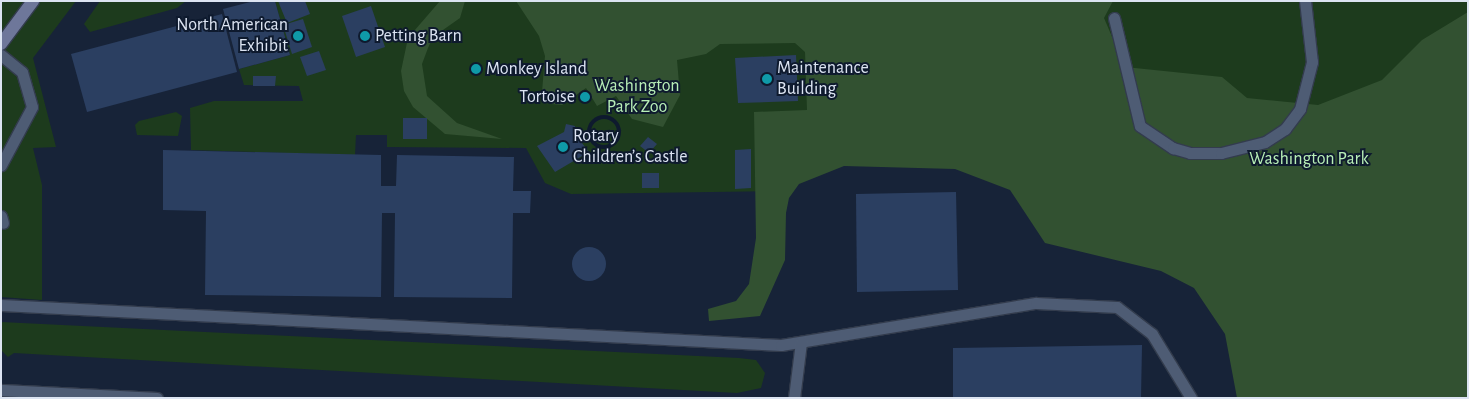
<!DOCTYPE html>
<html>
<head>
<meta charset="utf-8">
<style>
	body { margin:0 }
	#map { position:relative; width:1469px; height:399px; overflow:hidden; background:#172338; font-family:"Alegreya Sans",sans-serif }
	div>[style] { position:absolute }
	.green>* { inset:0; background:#1d3b1d }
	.forest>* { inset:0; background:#325131 }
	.building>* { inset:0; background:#2b3f61 }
	.round { border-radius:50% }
	.roads { filter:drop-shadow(1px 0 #333c4d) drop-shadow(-1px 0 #333c4d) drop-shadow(0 1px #333c4d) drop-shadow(0 -1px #333c4d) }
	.lane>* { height:11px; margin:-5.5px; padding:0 5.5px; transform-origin:5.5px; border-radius:5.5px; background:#4e5c74 }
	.secondary>* { height:12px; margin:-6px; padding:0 6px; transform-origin:6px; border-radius:6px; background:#6e779a }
	.rail>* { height:5.5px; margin-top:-2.75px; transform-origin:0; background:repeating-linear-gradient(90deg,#0e1a2e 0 11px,#c5cddc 0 22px); box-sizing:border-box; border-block:1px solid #c5cddc }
	.rail>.ring { margin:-2px; padding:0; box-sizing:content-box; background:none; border:4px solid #0e1a2e; border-radius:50% }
	.dots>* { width:14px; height:14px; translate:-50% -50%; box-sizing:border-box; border:2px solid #0e1a2e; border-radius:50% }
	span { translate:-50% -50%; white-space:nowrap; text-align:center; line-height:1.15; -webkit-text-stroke:4px #0e1a2e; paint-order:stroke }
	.poi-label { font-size:18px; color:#dce4f2 }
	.right { translate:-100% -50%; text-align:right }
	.left { translate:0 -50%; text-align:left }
	.park-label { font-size:18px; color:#b8efb7 }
	.frame { position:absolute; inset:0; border:2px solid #dce4f2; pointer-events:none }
</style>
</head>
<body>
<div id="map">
	<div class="green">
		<i style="clip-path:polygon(1px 1px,76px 1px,33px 58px,56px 147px,33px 148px,42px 185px,42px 300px,1px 297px)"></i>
		<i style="clip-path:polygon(100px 1px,186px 1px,177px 8px,90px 32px,84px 24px)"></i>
		<i style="clip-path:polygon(275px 1px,1468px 1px,1468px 398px,1236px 347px,1204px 278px,987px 163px,813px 158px,779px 191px,571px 194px,545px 183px,526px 148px,387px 147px,387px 135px,356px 135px,355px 155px,191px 150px,190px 108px,214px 101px,303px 101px,299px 86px,244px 85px,239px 69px,290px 55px)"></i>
		<i style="clip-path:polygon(176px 112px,182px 116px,178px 136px,137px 135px,135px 125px,139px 121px)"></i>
		<i style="clip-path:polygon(1px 322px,739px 358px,756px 360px,765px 373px,761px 388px,737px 393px,14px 353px,8px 357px,1px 350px)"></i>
	</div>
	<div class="forest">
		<i style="clip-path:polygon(440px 1px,465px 1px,460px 18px,433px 37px,428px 48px,422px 64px,427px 96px,457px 123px,502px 139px,445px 134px,413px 107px,404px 91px,401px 71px,408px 38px)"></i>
		<i style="clip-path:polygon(516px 1px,1113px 1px,1104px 18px,1125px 67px,1222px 77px,1247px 98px,1318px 105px,1382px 80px,1422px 40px,1468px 12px,1468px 398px,1237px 398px,1225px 334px,1194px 288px,1161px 271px,1045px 243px,1010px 190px,955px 169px,844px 166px,799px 184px,789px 198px,786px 213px,785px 260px,760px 316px,709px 321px,708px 309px,736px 301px,749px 284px,756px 238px,754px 112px,807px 110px,805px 52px,795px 43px,720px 44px,706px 54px,677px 60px,680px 95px,663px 127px,632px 119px,616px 96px,597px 106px,586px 88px,562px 105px,551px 104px,542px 92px,545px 56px,539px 36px)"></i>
	</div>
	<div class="building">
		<i style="clip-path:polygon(254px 1px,275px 1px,290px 55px,239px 69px,223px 9px)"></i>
		<i style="clip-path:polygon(278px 1px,305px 1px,310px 14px,287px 23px)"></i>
		<i style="clip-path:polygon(371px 6px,385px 47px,356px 57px,342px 16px)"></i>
		<i style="clip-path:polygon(222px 14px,237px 72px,87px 112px,71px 54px)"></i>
		<i style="clip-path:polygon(303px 19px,312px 47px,292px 54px,283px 25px)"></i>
		<i style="clip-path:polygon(319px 51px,326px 70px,307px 76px,300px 57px)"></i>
		<i style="clip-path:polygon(796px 55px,798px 101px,738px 103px,735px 58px)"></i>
		<i style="clip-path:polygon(253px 76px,276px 76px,275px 86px,253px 86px)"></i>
		<i style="clip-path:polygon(403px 118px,427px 118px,427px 139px,403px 139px)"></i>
		<i style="clip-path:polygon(566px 124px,575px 126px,575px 134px,589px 152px,555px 172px,537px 146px,564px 132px)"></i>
		<i style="clip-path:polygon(648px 137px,657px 144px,649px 153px,640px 146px)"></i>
		<i style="clip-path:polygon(751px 149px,751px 188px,735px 189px,735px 150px)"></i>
		<i style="clip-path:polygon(163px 150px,381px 155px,381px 186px,396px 186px,397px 155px,514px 157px,513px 191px,531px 191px,530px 213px,513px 213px,512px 298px,394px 297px,395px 213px,382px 213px,381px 297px,205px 295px,206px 211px,163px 210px)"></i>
		<i style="clip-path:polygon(642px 173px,659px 173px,659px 188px,642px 188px)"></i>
		<i style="clip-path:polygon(956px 192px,958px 290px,857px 292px,856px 194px)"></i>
		<i class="round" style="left:572px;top:247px;width:34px;height:34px"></i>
		<i style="clip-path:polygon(1142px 345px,1141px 398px,953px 398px,953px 348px)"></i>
	</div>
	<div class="roads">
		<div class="lane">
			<i style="left:1114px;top:18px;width:111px;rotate:76.5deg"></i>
			<i style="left:1140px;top:126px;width:40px;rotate:34deg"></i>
			<i style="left:1173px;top:148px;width:18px;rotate:16deg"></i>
			<i style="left:1190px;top:153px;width:31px"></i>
			<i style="left:1221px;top:153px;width:45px;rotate:-14deg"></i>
			<i style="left:1265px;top:142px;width:24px;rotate:-33deg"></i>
			<i style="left:1285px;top:129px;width:25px;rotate:-53deg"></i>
			<i style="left:1300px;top:109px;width:49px;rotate:-75.7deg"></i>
			<i style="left:1312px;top:62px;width:61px;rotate:-96.5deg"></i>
			<i style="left:1px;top:55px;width:27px;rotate:39deg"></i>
			<i style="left:22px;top:72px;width:36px;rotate:74deg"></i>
			<i style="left:32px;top:107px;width:66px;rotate:118.1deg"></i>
			<i style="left:1px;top:216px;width:7px;rotate:74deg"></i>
			<i style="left:1px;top:305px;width:781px;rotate:2.94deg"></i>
			<i style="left:781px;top:345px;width:258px;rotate:-9.4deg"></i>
			<i style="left:1036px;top:303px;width:81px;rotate:2.8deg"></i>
			<i style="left:1117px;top:307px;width:44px;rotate:37.6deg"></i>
			<i style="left:1152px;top:334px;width:75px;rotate:58.6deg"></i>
			<i style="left:1px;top:390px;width:156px;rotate:2.9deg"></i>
			<i style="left:794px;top:398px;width:56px;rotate:-82.9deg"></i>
		</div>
		<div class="secondary">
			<i style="left:1px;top:44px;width:54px;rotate:-53.3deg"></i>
		</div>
	</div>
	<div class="rail">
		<i class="ring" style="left:589px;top:117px;width:26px;height:26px"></i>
	</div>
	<div class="dots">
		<i style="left:298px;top:36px;background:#0f9aa8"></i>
		<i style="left:365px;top:36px;background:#0f9aa8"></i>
		<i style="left:476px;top:69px;background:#0f9aa8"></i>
		<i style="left:767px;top:79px;background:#0f9aa8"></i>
		<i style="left:585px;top:97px;background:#0f9aa8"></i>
		<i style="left:563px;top:147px;background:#0f9aa8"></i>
	</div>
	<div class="poi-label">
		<span class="right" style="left:288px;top:36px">North American<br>Exhibit</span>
		<span class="left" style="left:375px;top:36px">Petting Barn</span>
		<span class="left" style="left:486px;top:69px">Monkey Island</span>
		<span class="left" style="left:777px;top:79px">Maintenance<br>Building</span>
		<span class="right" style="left:575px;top:97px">Tortoise</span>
		<span class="left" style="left:573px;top:147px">Rotary<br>Children’s Castle</span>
	</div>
	<div class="park-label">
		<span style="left:637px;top:97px">Washington<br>Park Zoo</span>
		<span style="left:1309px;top:159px">Washington Park</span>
	</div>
	<div class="frame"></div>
</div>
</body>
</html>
